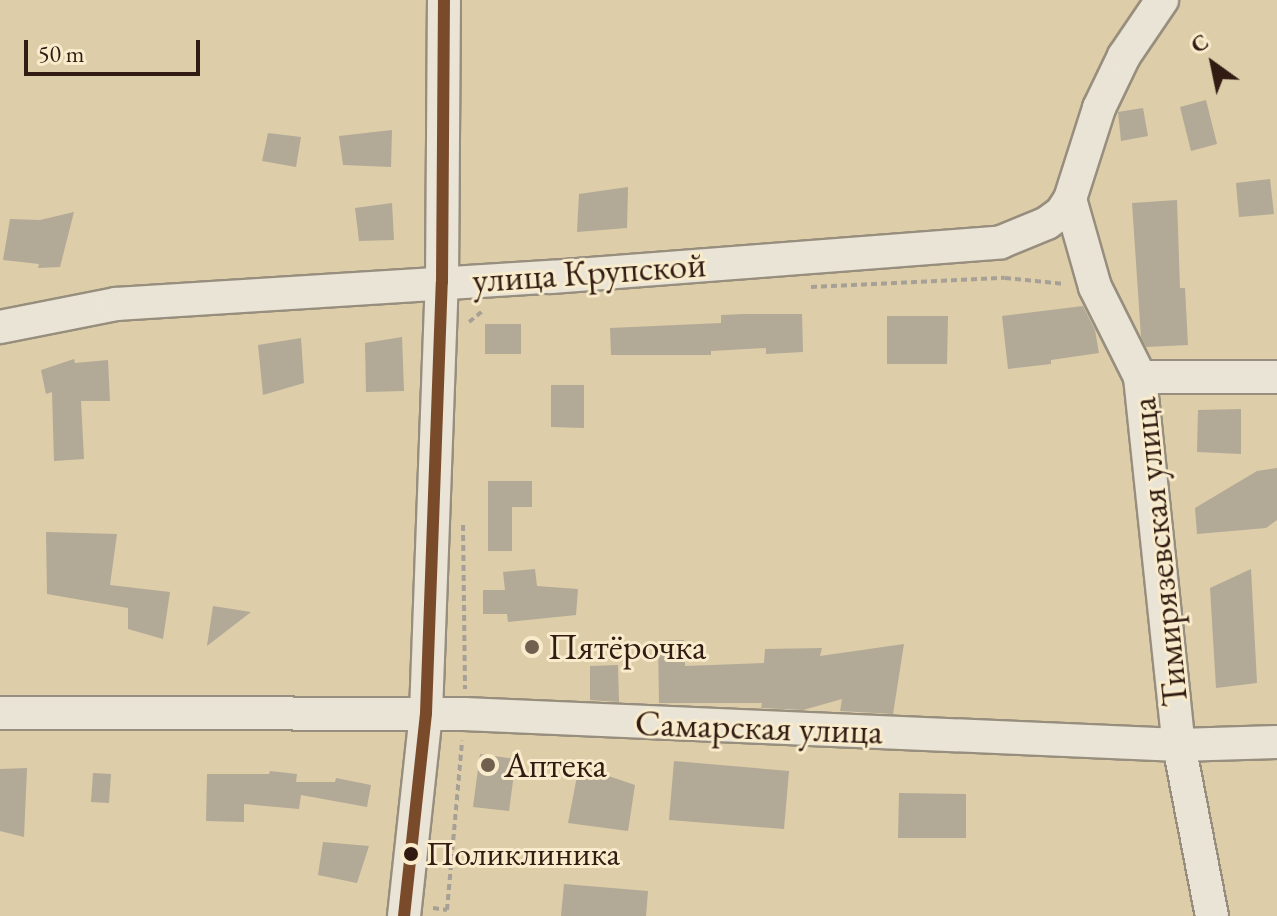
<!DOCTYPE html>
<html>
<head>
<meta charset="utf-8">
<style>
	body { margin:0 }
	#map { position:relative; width:1277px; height:916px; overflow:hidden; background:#e7dcc0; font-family:"EB Garamond",serif }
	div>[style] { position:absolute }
	.green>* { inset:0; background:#ddcda9 }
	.building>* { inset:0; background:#b2a997 }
	.path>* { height:4px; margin-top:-2px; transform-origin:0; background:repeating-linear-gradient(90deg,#a7a096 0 6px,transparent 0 10px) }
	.roads { filter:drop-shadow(2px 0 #978e7d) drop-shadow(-2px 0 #978e7d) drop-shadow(0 2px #978e7d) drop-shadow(0 -2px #978e7d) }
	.minor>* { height:32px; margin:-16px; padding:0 16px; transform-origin:16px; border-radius:16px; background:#eae4d7 }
	.bus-1>* { height:12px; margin:-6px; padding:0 6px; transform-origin:6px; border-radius:6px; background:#7a4b2a }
	.dots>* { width:22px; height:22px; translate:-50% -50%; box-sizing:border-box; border:4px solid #f9eccc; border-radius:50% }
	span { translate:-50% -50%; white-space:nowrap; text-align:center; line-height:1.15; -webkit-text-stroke:6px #f9eccc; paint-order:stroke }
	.bus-label { font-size:34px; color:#311b12 }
	.left { translate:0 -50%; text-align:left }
	.street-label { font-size:36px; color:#311b12 }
	.poi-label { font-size:36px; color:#311b12 }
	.north { position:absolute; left:1173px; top:24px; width:80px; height:80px; -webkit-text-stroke:6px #f9eccc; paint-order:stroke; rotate:327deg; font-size:22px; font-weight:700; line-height:32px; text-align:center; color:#311b12 }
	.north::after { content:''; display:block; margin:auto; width:28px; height:36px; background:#311b12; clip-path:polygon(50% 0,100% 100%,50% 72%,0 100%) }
	.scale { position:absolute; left:24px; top:40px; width:176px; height:36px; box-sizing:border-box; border:4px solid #311b12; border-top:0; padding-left:10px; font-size:24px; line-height:28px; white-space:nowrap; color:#311b12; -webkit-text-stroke:6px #f9eccc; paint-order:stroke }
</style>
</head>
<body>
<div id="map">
	<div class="green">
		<i style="clip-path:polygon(0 0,1277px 0,1277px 916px,0 916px)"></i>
	</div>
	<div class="building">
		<i style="clip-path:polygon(1206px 100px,1217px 144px,1191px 151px,1180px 107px)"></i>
		<i style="clip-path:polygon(1143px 108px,1148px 136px,1121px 141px,1118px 112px)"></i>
		<i style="clip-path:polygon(392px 130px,391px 167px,343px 165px,339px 136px)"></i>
		<i style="clip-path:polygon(268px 133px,301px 137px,296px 167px,262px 161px)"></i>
		<i style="clip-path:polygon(1270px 179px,1274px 214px,1239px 217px,1236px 183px)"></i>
		<i style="clip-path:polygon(628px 187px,627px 228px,577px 232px,579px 194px)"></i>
		<i style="clip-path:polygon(1177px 200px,1180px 288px,1185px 288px,1188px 345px,1146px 347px,1141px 337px,1132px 203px)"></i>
		<i style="clip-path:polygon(392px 203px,394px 240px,359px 241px,355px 208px)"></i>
		<i style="clip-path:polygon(74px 212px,60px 267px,38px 268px,39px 264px,3px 260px,10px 219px,40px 220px)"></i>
		<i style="clip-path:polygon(1083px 306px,1095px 330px,1099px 353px,1051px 360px,1051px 364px,1008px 369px,1002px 316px)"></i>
		<i style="clip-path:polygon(745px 314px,802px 314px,803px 352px,766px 354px,766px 348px,711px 351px,711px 355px,611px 355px,610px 328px,721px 323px,721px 315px)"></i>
		<i style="clip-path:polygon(887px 316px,948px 316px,947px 364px,887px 364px)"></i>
		<i style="clip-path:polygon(485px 324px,521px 324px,521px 354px,485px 354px)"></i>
		<i style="clip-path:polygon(402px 337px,404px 391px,366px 392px,365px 343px)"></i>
		<i style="clip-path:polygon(301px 338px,304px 383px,263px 395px,258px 345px)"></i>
		<i style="clip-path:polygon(74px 359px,75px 363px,108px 360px,110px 401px,81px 401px,84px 459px,54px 461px,52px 392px,46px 394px,41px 370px)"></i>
		<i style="clip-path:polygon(551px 385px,584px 385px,584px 428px,551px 427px)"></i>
		<i style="clip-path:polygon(1241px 409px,1241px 454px,1197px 452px,1198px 410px)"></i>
		<i style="clip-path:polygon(1277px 468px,1277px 520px,1266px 528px,1197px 534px,1195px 508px,1257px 471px)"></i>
		<i style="clip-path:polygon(488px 481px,532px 481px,532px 507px,512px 507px,512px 551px,488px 551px)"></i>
		<i style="clip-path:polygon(46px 532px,117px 534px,110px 585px,170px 592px,163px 639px,128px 629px,128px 608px,47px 594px)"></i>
		<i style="clip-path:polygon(535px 569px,537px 586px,578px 589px,576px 615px,508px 622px,507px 614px,483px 614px,483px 590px,505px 590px,503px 572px)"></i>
		<i style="clip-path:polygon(1251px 569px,1257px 683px,1216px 688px,1210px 588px)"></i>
		<i style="clip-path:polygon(213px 606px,251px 612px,207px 646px)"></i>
		<i style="clip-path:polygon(684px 640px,685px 666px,764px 663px,765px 649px,822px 648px,820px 656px,904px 644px,893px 714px,840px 711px,842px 699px,803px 710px,761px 708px,762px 703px,659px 703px,658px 641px)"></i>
		<i style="clip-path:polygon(618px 665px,619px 702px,590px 700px,590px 666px)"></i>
		<i style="clip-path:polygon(480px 754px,516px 759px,509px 811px,473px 807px)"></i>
		<i style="clip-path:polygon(674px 761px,789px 771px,784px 829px,669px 820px)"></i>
		<i style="clip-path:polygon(579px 766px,635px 785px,628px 831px,568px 823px)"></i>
		<i style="clip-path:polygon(27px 768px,24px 837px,0 831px,0 769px)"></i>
		<i style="clip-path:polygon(270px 771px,297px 774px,296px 782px,335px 782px,336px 778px,371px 785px,367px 807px,301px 795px,299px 809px,244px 804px,244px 822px,206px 821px,207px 774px,269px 774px)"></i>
		<i style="clip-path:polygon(93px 773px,111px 774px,109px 803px,91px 802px)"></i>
		<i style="clip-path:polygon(899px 793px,966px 794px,966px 838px,898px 838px)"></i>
		<i style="clip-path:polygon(323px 842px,369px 846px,357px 883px,318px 875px)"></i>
		<i style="clip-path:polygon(564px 884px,648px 891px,646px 916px,561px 916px)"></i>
	</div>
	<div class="path">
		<i style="left:811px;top:287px;width:194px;rotate:-2.7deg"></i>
		<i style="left:1005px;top:278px;width:60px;rotate:5.7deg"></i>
		<i style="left:469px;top:322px;width:19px;rotate:-39deg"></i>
		<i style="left:463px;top:525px;width:164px;rotate:89.3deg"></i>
		<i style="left:433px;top:908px;width:14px;rotate:8deg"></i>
		<i style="left:447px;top:910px;width:170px;rotate:-84.9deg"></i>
	</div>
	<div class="roads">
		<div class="minor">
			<i style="left:1070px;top:199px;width:91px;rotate:74.1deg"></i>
			<i style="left:1095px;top:287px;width:101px;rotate:63.4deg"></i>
			<i style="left:1140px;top:377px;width:370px;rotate:84deg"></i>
			<i style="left:1179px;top:745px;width:174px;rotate:79.1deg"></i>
			<i style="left:0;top:327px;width:118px;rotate:-11.2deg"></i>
			<i style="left:116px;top:304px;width:436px;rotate:-3.6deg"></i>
			<i style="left:551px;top:277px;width:451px;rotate:-4.4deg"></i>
			<i style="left:1001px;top:242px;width:50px;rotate:-22.4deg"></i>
			<i style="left:1047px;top:223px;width:17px;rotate:-36deg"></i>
			<i style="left:1061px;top:213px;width:17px;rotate:-57deg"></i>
			<i style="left:1070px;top:199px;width:96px;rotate:-72.3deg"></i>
			<i style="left:1099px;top:108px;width:58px;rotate:-64.3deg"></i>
			<i style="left:1124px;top:56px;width:68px;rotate:-55.8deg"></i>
			<i style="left:1140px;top:377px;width:137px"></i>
			<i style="left:0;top:713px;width:464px;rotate:0.1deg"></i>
			<i style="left:464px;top:714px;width:716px;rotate:2.48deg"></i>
			<i style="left:1179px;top:745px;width:98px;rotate:-1.8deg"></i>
			<i style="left:404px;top:916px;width:204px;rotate:-83.8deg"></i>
			<i style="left:426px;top:713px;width:431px;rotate:-87.9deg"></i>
			<i style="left:442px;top:282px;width:282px;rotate:-89.6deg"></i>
		</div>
	</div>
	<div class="bus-1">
		<i style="left:404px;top:916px;width:204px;rotate:-83.8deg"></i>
		<i style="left:426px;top:713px;width:431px;rotate:-87.9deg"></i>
		<i style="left:442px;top:282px;width:282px;rotate:-89.6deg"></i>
	</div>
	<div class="dots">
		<i style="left:532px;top:647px;background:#715f4f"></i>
		<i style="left:488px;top:765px;background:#715f4f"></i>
		<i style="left:411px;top:854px;background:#311b12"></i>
	</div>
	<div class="bus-label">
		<span class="left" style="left:426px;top:854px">Поликлиника</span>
	</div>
	<div class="street-label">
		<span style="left:589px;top:272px;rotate:-4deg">улица Крупской</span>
		<span style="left:1159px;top:552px;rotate:-96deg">Тимирязевская улица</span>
		<span style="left:759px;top:727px;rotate:2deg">Самарская улица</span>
	</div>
	<div class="poi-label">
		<span class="left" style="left:548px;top:647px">Пятёрочка</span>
		<span class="left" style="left:504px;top:765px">Аптека</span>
	</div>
	<div class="north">С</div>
	<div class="scale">50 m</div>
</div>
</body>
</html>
